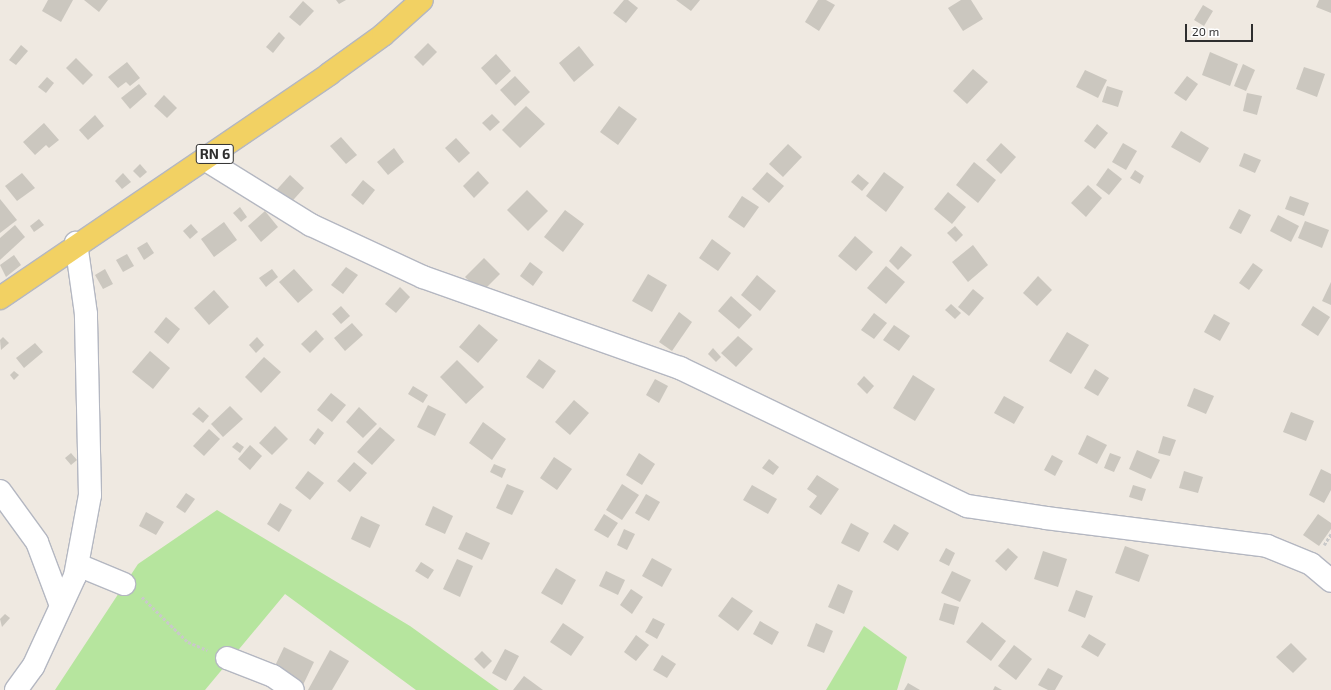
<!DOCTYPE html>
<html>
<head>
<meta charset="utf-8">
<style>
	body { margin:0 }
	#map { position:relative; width:1331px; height:690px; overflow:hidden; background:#efe9e1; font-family:"Exo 2",sans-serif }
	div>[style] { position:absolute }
	.green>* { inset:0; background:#b6e59e }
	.building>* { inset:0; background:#cbc7bf }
	.path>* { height:2.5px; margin-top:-1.25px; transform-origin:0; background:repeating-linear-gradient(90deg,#c9c9c9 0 3px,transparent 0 5px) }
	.roads { filter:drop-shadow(1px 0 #b4b7c1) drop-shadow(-1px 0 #b4b7c1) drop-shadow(0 1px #b4b7c1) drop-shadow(0 -1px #b4b7c1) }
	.street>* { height:22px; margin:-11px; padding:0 11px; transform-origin:11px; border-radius:11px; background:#fff }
	.primary>* { height:22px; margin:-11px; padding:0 11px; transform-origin:11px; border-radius:11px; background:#f2d163 }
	span { translate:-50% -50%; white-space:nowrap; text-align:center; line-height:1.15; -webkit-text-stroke:4px #fff; paint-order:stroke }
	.shield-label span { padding:1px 3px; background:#fff; border:1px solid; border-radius:3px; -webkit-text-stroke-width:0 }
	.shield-label { font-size:14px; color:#2e2e2e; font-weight:700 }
	.scale { position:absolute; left:1185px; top:24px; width:68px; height:18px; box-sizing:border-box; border:2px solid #2e2e2e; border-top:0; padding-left:5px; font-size:12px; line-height:14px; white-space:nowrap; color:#2e2e2e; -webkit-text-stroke:3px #fff; paint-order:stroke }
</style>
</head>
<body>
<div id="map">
	<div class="green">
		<i style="clip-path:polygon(217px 510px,410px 626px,499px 690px,416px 690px,285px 594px,205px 690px,55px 690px,138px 564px)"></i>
		<i style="clip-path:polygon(864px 626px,907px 657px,897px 690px,826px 690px)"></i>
	</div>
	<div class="building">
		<i style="clip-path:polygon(48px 0,73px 0,61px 22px,42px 11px)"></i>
		<i style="clip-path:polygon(84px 0,108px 0,99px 12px)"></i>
		<i style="clip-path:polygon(336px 0,346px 0,339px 4px)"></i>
		<i style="clip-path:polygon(624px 0,628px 0,638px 8px,626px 23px,613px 13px)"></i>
		<i style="clip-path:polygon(676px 0,700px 0,691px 11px)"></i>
		<i style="clip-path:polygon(818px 0,826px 0,835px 5px,819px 31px,805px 22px)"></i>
		<i style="clip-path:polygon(961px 0,971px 0,983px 19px,963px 31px,948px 8px)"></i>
		<i style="clip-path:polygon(1319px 0,1331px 0,1331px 13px,1316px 7px)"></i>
		<i style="clip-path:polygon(303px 1px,314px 11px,300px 26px,289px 17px)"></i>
		<i style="clip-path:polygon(1203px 5px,1213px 11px,1204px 26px,1194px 20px)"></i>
		<i style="clip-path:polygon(279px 32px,285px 38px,273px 53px,266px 47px)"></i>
		<i style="clip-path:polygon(428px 43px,437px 52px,423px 66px,414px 57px)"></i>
		<i style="clip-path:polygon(21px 45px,28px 51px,16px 65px,9px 60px)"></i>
		<i style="clip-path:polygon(579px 46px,594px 65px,574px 82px,559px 63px)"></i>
		<i style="clip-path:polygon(1210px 52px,1238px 64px,1230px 86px,1202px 75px)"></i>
		<i style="clip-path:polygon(496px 54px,511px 71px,496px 85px,481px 68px)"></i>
		<i style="clip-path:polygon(76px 58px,93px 75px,83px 85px,66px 68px)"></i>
		<i style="clip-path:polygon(127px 62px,140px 78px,130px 86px,126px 82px,118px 88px,108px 77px)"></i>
		<i style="clip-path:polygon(1243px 64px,1255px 70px,1246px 91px,1234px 86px)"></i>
		<i style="clip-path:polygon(1304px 67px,1325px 74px,1317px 97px,1296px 89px)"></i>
		<i style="clip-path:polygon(973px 69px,988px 82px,967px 104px,953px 91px)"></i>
		<i style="clip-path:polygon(1085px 70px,1107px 80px,1098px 98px,1076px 87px)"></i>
		<i style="clip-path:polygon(515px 76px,530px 92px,515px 106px,500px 90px)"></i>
		<i style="clip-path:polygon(1187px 76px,1198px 84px,1186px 101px,1174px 93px)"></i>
		<i style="clip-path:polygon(47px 77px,54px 83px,46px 93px,38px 87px)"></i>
		<i style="clip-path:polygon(139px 84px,147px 94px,130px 109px,121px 98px)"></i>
		<i style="clip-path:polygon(1107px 86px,1123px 91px,1118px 107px,1102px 102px)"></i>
		<i style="clip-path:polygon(1247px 93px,1262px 96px,1257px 115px,1243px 111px)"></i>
		<i style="clip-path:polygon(164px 95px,177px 108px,167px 118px,154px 106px)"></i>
		<i style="clip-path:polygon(526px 106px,545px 124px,520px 148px,502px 130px)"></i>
		<i style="clip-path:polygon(619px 106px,637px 119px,618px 145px,600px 132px)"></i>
		<i style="clip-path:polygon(492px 114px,500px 122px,490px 131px,482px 123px)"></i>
		<i style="clip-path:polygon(95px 115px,104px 126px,88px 140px,79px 130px)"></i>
		<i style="clip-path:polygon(44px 123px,59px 140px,49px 148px,46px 145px,35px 155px,23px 142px)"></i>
		<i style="clip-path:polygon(1097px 124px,1108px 133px,1095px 149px,1084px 141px)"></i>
		<i style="clip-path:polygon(1181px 131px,1209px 148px,1200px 163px,1171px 147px)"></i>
		<i style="clip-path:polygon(341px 137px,357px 155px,346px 164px,330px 146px)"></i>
		<i style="clip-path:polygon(456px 138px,470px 153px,459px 163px,445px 148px)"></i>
		<i style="clip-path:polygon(1001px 143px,1016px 157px,1001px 174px,986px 160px)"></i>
		<i style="clip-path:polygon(1123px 143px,1137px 151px,1126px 170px,1112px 162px)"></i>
		<i style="clip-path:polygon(788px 144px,802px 157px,783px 177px,769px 164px)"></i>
		<i style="clip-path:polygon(394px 148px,404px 162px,388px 175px,377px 162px)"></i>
		<i style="clip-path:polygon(1244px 153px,1261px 160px,1255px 173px,1239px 166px)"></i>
		<i style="clip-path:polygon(974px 162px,996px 180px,978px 203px,956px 185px)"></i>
		<i style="clip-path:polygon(140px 164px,147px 172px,140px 178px,133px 171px)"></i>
		<i style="clip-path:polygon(1108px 168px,1122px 179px,1109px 195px,1096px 185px)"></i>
		<i style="clip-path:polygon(1135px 170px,1144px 176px,1140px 184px,1130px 178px)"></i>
		<i style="clip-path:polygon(478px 171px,489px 183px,474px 198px,463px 186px)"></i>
		<i style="clip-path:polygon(767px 172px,784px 186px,769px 203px,752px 189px)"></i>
		<i style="clip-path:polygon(884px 172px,904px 187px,886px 212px,866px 196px)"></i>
		<i style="clip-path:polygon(22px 173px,35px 188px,17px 201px,5px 186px)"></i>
		<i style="clip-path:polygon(123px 173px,131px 182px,122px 189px,115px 181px)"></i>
		<i style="clip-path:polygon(858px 174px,869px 183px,862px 191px,851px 182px)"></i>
		<i style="clip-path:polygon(290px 175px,304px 188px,286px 208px,272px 195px)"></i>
		<i style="clip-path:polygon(363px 180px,375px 190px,363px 205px,351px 195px)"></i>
		<i style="clip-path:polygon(1088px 185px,1102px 198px,1086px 217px,1071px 203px)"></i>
		<i style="clip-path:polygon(527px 190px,548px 211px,528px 231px,507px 210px)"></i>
		<i style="clip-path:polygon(948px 192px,966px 207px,952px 224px,934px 209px)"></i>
		<i style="clip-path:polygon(742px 196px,759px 207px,744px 228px,728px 217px)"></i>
		<i style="clip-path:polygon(1290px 196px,1309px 203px,1304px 216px,1285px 209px)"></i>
		<i style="clip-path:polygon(0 199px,17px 220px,0 233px)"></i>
		<i style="clip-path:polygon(240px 207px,247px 217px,241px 222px,233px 213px)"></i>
		<i style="clip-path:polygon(1239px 209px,1251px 215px,1241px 234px,1229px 228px)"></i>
		<i style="clip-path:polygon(565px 210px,584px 224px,563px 252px,544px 237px)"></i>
		<i style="clip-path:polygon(265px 211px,278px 227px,261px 242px,248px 226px)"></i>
		<i style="clip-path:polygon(1278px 215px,1299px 226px,1291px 242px,1270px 231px)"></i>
		<i style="clip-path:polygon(39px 219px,44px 225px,34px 232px,30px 226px)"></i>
		<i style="clip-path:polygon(1305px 221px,1329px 230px,1322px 248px,1298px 238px)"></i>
		<i style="clip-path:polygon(224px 222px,237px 240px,214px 257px,201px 239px)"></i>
		<i style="clip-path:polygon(191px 224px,198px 232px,190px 239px,183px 231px)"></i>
		<i style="clip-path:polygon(15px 225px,25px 237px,0 260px,0 238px)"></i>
		<i style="clip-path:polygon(955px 226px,963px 235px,956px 242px,947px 233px)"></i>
		<i style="clip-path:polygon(855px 236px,873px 252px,856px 271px,838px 256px)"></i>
		<i style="clip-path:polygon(712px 239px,731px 253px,718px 271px,699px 258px)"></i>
		<i style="clip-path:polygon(147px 242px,154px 253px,144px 260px,137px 248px)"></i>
		<i style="clip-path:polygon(973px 245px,988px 265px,968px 282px,952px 262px)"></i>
		<i style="clip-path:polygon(901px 246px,912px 255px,898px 270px,889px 261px)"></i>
		<i style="clip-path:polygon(127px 254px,134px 266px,123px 272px,116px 260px)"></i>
		<i style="clip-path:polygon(14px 255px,21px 265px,6px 277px,0 265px)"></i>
		<i style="clip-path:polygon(484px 258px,500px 274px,481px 293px,465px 277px)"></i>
		<i style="clip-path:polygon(530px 262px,543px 272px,533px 286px,520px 276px)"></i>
		<i style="clip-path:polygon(1253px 263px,1263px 270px,1249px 290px,1239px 283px)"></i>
		<i style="clip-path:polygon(886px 266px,905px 282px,886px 304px,867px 288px)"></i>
		<i style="clip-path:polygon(346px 267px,358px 275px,343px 294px,331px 285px)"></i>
		<i style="clip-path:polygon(105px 269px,113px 284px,103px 289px,95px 275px)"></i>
		<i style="clip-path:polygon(272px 269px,278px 277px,266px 287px,259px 278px)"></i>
		<i style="clip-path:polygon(294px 269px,313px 290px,298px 303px,279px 282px)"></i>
		<i style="clip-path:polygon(648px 274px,667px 285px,652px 312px,632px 301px)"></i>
		<i style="clip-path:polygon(757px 275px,776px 291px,760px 311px,741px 295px)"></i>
		<i style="clip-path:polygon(1038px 276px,1052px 290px,1037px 306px,1023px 293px)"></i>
		<i style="clip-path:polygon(1331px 282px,1331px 305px,1322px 301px)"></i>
		<i style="clip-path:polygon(400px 287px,410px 297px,396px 313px,385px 304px)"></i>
		<i style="clip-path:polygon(973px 289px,984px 298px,969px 316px,958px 307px)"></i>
		<i style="clip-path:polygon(214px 290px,229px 307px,209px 325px,194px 308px)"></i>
		<i style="clip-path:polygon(731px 296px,752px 315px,739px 329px,718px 311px)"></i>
		<i style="clip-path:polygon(951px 304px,961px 313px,955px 319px,945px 310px)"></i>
		<i style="clip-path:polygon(341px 306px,350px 316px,341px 324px,332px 314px)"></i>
		<i style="clip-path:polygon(1313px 306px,1330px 317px,1318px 336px,1301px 325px)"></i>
		<i style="clip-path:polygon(679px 312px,692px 322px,672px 351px,659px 342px)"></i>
		<i style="clip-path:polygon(874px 313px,887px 323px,874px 339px,861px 330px)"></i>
		<i style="clip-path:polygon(1214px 314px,1230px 323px,1220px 341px,1204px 332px)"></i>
		<i style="clip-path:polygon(166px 317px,180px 329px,168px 344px,154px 332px)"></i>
		<i style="clip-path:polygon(352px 323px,363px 335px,345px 351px,334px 338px)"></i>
		<i style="clip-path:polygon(479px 324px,498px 340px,478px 363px,459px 347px)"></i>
		<i style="clip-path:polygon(894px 325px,910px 336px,899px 351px,883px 340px)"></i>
		<i style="clip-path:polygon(316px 330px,324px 339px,310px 353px,301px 344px)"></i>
		<i style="clip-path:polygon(1067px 332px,1089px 345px,1071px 374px,1049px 361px)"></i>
		<i style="clip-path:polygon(738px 336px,753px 349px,736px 367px,721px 353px)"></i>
		<i style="clip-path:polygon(3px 337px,9px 343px,1px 350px,0 340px)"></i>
		<i style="clip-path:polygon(257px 337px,264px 345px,256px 353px,249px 345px)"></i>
		<i style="clip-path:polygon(35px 343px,43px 352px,24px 368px,16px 358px)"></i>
		<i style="clip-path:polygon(713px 348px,721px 357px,716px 362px,708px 354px)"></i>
		<i style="clip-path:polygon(150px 351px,170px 368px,153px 389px,132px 372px)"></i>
		<i style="clip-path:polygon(264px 357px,281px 372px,261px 393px,245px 377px)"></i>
		<i style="clip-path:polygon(539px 359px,556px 371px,543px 389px,526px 377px)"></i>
		<i style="clip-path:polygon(457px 360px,484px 387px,466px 404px,440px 377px)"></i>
		<i style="clip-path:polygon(1095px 369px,1109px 378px,1098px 396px,1084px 388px)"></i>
		<i style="clip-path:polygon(14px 371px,19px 375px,14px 380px,10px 375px)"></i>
		<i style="clip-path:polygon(913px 375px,935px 389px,915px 421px,893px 408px)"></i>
		<i style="clip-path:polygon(864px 376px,874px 386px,867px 394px,857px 384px)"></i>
		<i style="clip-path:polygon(655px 379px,668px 386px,659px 403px,646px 395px)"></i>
		<i style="clip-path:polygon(413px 386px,428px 395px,423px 403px,408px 394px)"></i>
		<i style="clip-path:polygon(1194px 388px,1214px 396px,1206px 414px,1187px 406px)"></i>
		<i style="clip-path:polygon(331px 393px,346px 405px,332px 422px,317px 410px)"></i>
		<i style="clip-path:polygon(1004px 396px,1024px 407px,1014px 424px,994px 413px)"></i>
		<i style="clip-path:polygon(574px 400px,589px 413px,570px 435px,555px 422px)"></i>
		<i style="clip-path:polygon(428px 405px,446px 414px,435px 436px,417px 427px)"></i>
		<i style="clip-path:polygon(230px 406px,243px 419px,223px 437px,211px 424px)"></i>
		<i style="clip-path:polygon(199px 407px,209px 416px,203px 423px,192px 414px)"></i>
		<i style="clip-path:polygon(359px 407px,377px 424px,363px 438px,346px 422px)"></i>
		<i style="clip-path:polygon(1291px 412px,1314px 421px,1306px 441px,1283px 432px)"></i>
		<i style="clip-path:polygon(483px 422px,506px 439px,492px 460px,469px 443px)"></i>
		<i style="clip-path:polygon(275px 426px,288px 439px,272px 455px,259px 443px)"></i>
		<i style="clip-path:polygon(380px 427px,395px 440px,372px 465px,357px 452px)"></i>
		<i style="clip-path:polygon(318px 428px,324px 433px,315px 445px,309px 440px)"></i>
		<i style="clip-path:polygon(209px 429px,220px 439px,204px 456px,193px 446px)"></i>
		<i style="clip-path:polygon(1087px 435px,1107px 445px,1097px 464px,1078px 454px)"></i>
		<i style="clip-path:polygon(1163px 436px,1176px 440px,1170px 456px,1158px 453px)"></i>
		<i style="clip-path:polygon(237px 442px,244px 447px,240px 453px,232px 447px)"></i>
		<i style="clip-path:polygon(250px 445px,262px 456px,250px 470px,238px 459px)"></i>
		<i style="clip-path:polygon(1137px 450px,1160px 460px,1151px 479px,1129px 469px)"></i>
		<i style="clip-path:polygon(71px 453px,77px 460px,71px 465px,65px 458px)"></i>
		<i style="clip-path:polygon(639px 453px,655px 464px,642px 485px,626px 475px)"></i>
		<i style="clip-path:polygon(1110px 453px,1121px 457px,1114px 472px,1104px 468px)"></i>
		<i style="clip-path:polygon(1052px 455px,1063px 461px,1055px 476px,1044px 470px)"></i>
		<i style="clip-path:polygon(554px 457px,572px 469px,557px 490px,540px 478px)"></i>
		<i style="clip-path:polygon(769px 459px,779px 467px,773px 475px,762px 468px)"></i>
		<i style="clip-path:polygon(354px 462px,367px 473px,350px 492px,337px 481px)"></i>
		<i style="clip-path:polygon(494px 464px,506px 469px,502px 478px,490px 472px)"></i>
		<i style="clip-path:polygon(1321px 469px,1331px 474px,1331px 490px,1324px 503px,1309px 495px)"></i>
		<i style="clip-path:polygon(308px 471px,324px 483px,310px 500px,295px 488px)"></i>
		<i style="clip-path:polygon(1184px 471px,1203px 477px,1198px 493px,1179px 488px)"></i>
		<i style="clip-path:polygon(817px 475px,839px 489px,821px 515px,809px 507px,817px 496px,807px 489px)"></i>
		<i style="clip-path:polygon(507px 484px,524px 491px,512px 515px,496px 508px)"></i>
		<i style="clip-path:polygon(622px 484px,639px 495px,622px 520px,606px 510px)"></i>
		<i style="clip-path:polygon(752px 485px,777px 499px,768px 514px,743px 500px)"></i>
		<i style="clip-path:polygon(1133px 485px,1146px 489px,1142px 501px,1129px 497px)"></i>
		<i style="clip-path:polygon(186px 493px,195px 499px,185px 513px,176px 507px)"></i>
		<i style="clip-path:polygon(646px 494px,660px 502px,649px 521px,635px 513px)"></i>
		<i style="clip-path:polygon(280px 503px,292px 510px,279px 532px,267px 524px)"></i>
		<i style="clip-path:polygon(433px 506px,453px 516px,445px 534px,425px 525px)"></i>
		<i style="clip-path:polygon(146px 512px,164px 522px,156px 535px,139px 526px)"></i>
		<i style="clip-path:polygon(604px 514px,618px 523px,608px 538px,594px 530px)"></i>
		<i style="clip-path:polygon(1318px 514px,1331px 523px,1331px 529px,1319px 546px,1303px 535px)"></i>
		<i style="clip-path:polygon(361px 516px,380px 525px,370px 548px,351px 539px)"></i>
		<i style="clip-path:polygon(851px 523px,869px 533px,859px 552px,841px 543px)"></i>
		<i style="clip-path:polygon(894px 524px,909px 533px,898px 551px,883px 542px)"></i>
		<i style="clip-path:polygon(624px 529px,635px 534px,627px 550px,617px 545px)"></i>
		<i style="clip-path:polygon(466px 532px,490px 543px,482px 560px,458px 549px)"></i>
		<i style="clip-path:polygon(1125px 546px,1149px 555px,1139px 582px,1115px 573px)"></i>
		<i style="clip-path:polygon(946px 548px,955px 553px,949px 566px,939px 561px)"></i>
		<i style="clip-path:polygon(1008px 548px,1018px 557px,1006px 571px,995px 561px)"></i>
		<i style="clip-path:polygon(1043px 551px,1067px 559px,1058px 587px,1034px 579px)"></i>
		<i style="clip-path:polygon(652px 558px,672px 569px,662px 587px,642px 576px)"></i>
		<i style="clip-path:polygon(457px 559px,473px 566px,460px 597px,443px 589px)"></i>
		<i style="clip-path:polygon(421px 562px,434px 570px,428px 579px,415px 571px)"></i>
		<i style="clip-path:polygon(556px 568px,576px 580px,562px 605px,541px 593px)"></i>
		<i style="clip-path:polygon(606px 571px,625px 580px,618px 595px,599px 586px)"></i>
		<i style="clip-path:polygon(952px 571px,971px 580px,960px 602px,941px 593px)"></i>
		<i style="clip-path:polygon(838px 584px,853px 591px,844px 614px,828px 607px)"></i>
		<i style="clip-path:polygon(631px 589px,643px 597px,632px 614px,620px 605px)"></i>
		<i style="clip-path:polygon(1076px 590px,1093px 596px,1085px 618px,1068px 611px)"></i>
		<i style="clip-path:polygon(732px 597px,753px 611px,738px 631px,718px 616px)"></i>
		<i style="clip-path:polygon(944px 603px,959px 607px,954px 625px,939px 620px)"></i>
		<i style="clip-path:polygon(5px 614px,10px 618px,2px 627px,0 619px)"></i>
		<i style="clip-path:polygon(653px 618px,665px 624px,657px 639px,645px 632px)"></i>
		<i style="clip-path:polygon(760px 621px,779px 632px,772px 645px,753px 634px)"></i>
		<i style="clip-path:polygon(982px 622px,1006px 641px,991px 661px,966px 642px)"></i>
		<i style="clip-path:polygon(563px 623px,584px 637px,571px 656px,550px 642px)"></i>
		<i style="clip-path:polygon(816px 623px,833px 631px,824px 653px,807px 646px)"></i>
		<i style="clip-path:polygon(1089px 634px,1106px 644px,1098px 657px,1081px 647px)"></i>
		<i style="clip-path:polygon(636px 635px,649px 645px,636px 661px,624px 652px)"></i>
		<i style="clip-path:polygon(1291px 643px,1307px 659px,1293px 673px,1276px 657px)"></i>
		<i style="clip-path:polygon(1014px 645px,1032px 659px,1016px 680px,998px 666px)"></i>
		<i style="clip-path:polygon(284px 647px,314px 662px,303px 685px,273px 670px)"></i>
		<i style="clip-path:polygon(505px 649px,519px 656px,506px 681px,492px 673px)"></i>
		<i style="clip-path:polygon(330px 650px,349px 661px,332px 690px,308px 690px)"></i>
		<i style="clip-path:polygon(482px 651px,492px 661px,484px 669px,474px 659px)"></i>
		<i style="clip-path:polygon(662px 655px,676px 664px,667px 678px,653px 670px)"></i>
		<i style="clip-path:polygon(1048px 668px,1063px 676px,1055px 690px,1048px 690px,1038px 685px)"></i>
		<i style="clip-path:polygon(524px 676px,543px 690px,513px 690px)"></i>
		<i style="clip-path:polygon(908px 683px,920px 690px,904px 690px)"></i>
		<i style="clip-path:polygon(995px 686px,1002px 690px,993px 690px)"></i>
	</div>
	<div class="path">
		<i style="left:1324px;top:545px;width:13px;rotate:-58deg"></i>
		<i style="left:142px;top:597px;width:64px;rotate:44.4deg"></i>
		<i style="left:188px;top:642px;width:21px;rotate:23deg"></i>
	</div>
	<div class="roads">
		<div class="street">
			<i style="left:206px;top:160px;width:123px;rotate:31.8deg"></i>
			<i style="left:311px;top:225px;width:123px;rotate:24.9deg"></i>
			<i style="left:423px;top:277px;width:273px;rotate:19.5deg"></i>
			<i style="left:680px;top:368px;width:318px;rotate:25.7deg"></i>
			<i style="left:967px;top:506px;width:80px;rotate:8.6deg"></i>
			<i style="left:1046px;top:518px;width:223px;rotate:7.2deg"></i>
			<i style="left:1267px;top:546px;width:48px;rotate:22.2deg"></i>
			<i style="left:1311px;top:564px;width:26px;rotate:40deg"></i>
			<i style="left:0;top:491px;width:63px;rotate:54deg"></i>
			<i style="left:37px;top:542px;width:68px;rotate:69.4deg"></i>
			<i style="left:78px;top:565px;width:50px;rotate:22.4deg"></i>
			<i style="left:227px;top:658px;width:49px;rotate:21.4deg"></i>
			<i style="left:273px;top:676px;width:24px;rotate:35deg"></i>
			<i style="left:16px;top:690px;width:29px;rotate:-54deg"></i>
			<i style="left:33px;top:667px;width:100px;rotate:-65.2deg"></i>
			<i style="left:75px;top:576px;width:82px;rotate:-79.5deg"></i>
			<i style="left:90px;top:495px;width:181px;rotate:-91.3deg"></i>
			<i style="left:86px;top:314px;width:72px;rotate:-98deg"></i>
		</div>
		<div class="primary">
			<i style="left:0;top:298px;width:398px;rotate:-34.2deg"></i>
			<i style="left:329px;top:74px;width:67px;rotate:-35.8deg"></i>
			<i style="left:383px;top:35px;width:52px;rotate:-41.9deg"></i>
		</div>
	</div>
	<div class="shield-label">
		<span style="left:215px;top:154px">RN 6</span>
	</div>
	<div class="scale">20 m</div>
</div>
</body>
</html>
